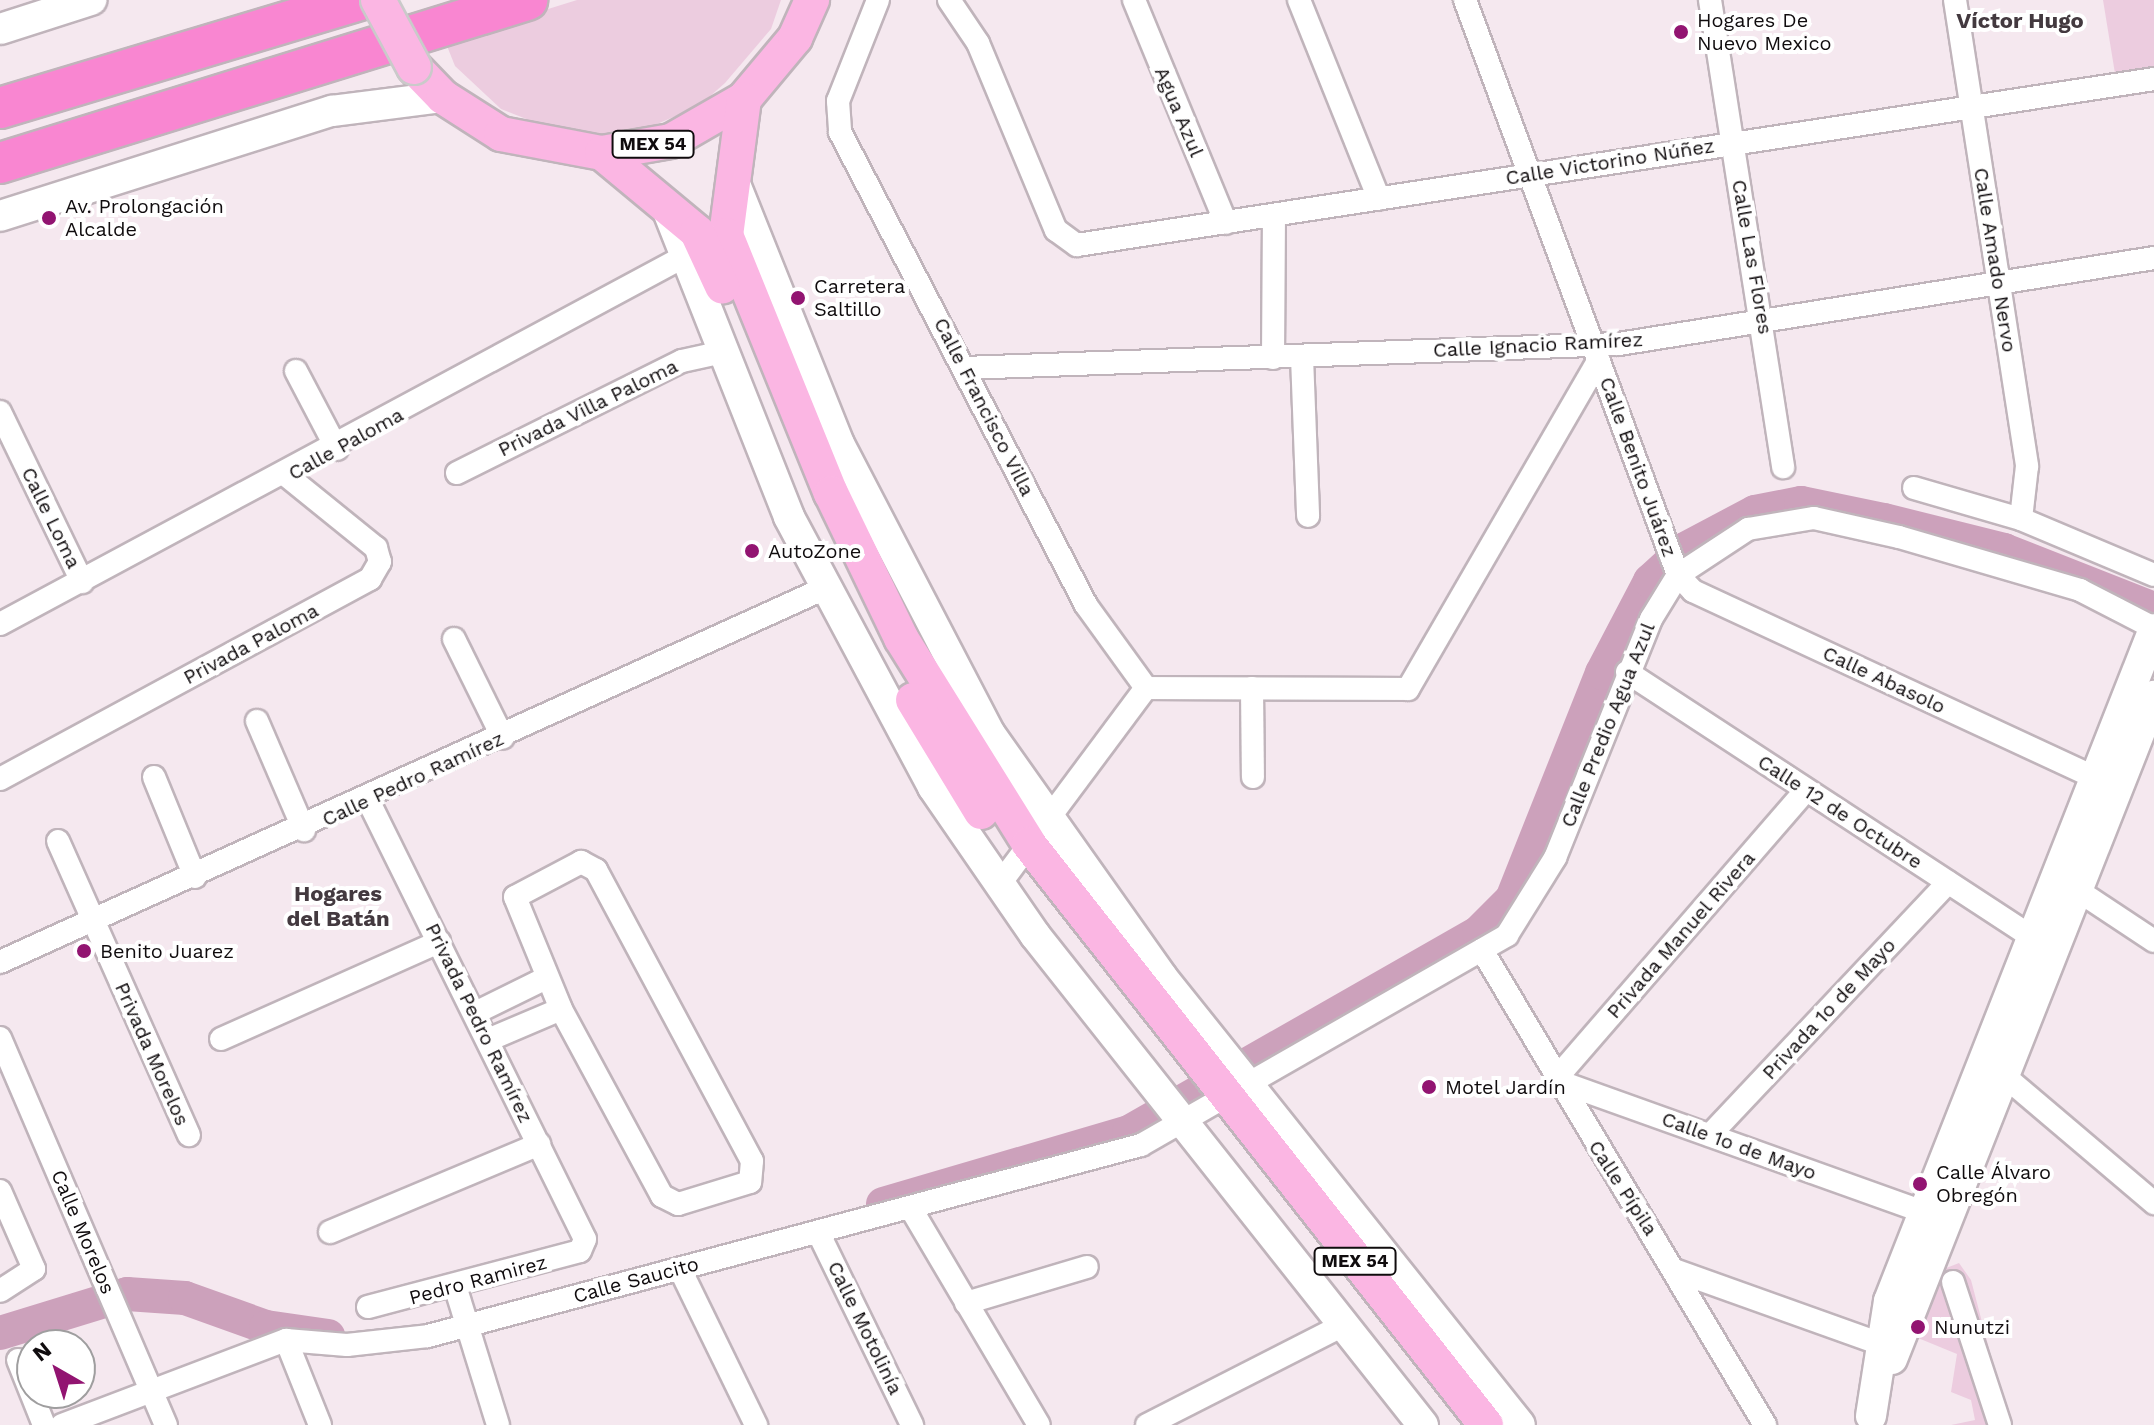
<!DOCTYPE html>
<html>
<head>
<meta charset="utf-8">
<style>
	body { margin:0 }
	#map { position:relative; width:2154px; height:1425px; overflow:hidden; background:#f5e8ef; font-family:"Work Sans",sans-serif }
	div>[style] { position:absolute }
	.green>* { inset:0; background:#ecccdf }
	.river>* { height:34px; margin:-17px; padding:0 17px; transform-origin:17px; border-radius:17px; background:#cca1bb }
	.roads { filter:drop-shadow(2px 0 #c0b4bb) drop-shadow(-2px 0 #c0b4bb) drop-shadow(0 2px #c0b4bb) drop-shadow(0 -2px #c0b4bb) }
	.street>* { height:22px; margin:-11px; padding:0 11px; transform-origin:11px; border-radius:11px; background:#fff }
	.secondary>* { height:30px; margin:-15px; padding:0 15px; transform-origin:15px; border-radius:15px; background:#fff }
	.primary>* { height:34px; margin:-17px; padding:0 17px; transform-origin:17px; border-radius:17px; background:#fbb6e3 }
	.highway>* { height:40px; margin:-20px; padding:0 20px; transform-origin:20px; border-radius:20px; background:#f986d1 }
	.bridges { filter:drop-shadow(2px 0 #cacaca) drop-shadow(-2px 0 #cacaca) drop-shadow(0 2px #cacaca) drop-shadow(0 -2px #cacaca) }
	.primary-bridge>* { height:34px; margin:-17px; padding:0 17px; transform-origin:17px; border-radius:17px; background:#fbb6e3 }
	.dots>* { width:22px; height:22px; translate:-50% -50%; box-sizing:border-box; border:4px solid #fff; border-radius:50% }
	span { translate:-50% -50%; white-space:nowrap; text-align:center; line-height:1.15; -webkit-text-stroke:8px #fff; paint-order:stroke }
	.shield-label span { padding:2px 6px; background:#fff; border:2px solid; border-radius:6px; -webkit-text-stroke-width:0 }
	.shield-label { font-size:18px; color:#100c0e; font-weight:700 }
	.poi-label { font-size:20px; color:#100c0e }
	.left { translate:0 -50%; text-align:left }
	.street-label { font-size:20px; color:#100c0e }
	.neighbourhood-label { font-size:22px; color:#43393f; font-weight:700 }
	.north { position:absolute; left:16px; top:1329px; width:80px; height:80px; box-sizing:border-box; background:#fff; border:2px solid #9f9e9f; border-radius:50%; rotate:321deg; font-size:22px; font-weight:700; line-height:32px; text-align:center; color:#100c0e }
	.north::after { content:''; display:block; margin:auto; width:28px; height:36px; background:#921471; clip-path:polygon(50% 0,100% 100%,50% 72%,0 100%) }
</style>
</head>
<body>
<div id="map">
	<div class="green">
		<i style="clip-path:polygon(577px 0,781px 0,771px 29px,725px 83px,699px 106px,650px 127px,604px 134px,534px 122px,501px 109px,455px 66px,445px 41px)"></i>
		<i style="clip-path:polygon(2103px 0,2154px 0,2154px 92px,2119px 98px)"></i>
		<i style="clip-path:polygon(1959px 1263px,1971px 1280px,2009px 1425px,1951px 1425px,1975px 1420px,1971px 1400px,1951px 1392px,1957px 1354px,1918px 1338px,1931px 1274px)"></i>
	</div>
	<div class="river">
		<i style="left:883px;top:1204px;width:256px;rotate:-16.3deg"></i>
		<i style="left:1129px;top:1132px;width:403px;rotate:-29.7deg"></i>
		<i style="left:1479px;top:932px;width:47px;rotate:-45deg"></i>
		<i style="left:1512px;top:899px;width:243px;rotate:-68.3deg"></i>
		<i style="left:1602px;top:673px;width:104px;rotate:-62.4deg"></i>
		<i style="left:1650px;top:581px;width:47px;rotate:-42.4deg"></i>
		<i style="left:1685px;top:549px;width:79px;rotate:-27.9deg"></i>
		<i style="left:1755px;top:512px;width:47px;rotate:-11.1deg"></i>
		<i style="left:1801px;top:503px;width:85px;rotate:11.6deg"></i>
		<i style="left:1884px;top:520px;width:124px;rotate:14deg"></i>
		<i style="left:2004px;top:550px;width:161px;rotate:21.5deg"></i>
		<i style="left:0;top:1333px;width:133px;rotate:-17.1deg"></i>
		<i style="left:127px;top:1294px;width:58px;rotate:3.9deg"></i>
		<i style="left:185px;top:1298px;width:86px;rotate:19.7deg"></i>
		<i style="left:266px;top:1327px;width:63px;rotate:8.3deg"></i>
	</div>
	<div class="roads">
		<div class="street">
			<i style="left:878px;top:0;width:109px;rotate:111.6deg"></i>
			<i style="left:838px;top:101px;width:31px;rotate:86deg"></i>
			<i style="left:840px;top:132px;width:533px;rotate:62.52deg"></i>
			<i style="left:1086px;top:605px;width:102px;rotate:54.1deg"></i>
			<i style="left:949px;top:0;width:52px;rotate:56deg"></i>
			<i style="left:978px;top:43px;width:203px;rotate:67.4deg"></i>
			<i style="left:1056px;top:230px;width:26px;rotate:36deg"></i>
			<i style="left:1077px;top:245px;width:1090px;rotate:-8.76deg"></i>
			<i style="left:1134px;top:0;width:241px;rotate:67.6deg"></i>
			<i style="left:1299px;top:0;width:214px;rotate:68.1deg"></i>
			<i style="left:1465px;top:0;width:613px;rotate:69.67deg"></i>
			<i style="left:1678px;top:575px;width:22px;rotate:47deg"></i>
			<i style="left:1693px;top:591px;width:443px;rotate:24.9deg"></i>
			<i style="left:1710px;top:0;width:473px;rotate:81.1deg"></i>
			<i style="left:1955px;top:0;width:472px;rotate:81.2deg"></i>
			<i style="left:2027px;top:466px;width:53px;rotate:96.5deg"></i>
			<i style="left:1302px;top:357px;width:159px;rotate:87.8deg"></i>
			<i style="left:1273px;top:358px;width:142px;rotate:-89.6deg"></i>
			<i style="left:964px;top:368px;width:655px;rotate:-2.1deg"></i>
			<i style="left:1619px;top:344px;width:542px;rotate:-9.13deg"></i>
			<i style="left:296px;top:371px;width:88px;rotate:62.3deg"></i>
			<i style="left:0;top:412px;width:189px;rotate:64.2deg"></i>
			<i style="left:457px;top:473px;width:251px;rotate:-26.5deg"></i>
			<i style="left:682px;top:361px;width:42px;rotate:-12.4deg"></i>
			<i style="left:1914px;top:488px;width:111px;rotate:16.2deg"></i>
			<i style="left:2021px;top:519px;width:144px;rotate:22.8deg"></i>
			<i style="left:0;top:624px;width:780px;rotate:-28.24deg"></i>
			<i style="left:454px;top:639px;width:110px;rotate:63.7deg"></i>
			<i style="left:1627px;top:672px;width:498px;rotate:33.2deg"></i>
			<i style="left:1146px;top:688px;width:262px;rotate:0.2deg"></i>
			<i style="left:1408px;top:689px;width:380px;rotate:-59.9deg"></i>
			<i style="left:1252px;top:688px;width:89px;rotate:89.4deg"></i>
			<i style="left:257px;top:721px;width:119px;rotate:66.7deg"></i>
			<i style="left:154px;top:777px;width:108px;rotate:67.7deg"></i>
			<i style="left:0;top:779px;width:421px;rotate:-28.4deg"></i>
			<i style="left:370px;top:579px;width:20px;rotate:-60deg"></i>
			<i style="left:380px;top:562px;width:15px;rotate:-106deg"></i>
			<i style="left:376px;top:548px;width:114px;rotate:-141deg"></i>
			<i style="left:1806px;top:790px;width:384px;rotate:130.9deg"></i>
			<i style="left:1555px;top:1080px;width:391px;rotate:19.7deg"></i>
			<i style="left:58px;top:841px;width:322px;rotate:66deg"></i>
			<i style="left:581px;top:862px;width:17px;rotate:28deg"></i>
			<i style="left:596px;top:870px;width:330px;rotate:61.8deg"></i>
			<i style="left:752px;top:1161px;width:21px;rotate:95deg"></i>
			<i style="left:750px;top:1182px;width:75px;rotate:163deg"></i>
			<i style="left:678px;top:1204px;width:18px;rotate:-153deg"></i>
			<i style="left:662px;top:1196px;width:213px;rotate:-118.4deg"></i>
			<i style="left:561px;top:1009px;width:121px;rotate:-112.3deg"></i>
			<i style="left:515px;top:897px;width:75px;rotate:-27.9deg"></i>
			<i style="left:999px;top:885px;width:246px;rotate:-53.3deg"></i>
			<i style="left:2077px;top:890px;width:92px;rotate:33.5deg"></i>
			<i style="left:1482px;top:950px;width:553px;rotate:59.21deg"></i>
			<i style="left:0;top:962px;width:904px;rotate:-24.38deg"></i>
			<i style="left:475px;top:1013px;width:79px;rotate:-26.2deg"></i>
			<i style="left:0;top:1038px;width:421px;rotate:66.8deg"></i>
			<i style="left:221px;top:1039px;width:239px;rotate:-24deg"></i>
			<i style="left:488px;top:1040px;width:79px;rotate:-23deg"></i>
			<i style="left:1995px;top:1068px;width:209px;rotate:40.3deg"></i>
			<i style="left:1710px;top:1135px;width:347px;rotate:-46.7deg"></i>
			<i style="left:0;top:1191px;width:85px;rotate:66.4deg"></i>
			<i style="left:34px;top:1269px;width:40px;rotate:147.1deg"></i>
			<i style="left:910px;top:1207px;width:253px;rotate:59.4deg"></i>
			<i style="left:330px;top:1232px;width:227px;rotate:-22.8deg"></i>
			<i style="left:818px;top:1232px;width:215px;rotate:64deg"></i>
			<i style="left:680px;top:1269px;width:174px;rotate:64deg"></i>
			<i style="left:1677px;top:1271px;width:232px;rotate:19.7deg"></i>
			<i style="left:1953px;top:1282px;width:151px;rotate:71.8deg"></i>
			<i style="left:456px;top:1289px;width:142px;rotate:72.8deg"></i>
			<i style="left:966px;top:1303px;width:126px;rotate:-16.6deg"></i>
			<i style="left:368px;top:1307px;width:219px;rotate:-14.8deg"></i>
			<i style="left:580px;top:1251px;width:13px;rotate:-67deg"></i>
			<i style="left:585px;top:1239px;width:488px;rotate:-116.3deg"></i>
			<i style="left:286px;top:1340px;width:92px;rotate:68.2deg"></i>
			<i style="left:18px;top:1360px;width:70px;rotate:68.2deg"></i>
			<i style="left:62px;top:1425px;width:240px;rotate:-20.8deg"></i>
			<i style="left:286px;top:1340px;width:61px;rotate:4.7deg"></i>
			<i style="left:347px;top:1345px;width:81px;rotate:-6.3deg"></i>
			<i style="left:428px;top:1336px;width:738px;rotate:-15deg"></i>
			<i style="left:1141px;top:1145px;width:422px;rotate:-29.8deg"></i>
			<i style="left:1507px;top:935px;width:91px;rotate:-58.1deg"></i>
			<i style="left:1555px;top:858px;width:258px;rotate:-68.1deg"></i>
			<i style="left:1651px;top:619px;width:52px;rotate:-58.5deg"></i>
			<i style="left:1678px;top:575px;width:84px;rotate:-33.3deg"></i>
			<i style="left:1748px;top:529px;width:67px;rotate:-9.5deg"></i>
			<i style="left:1814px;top:518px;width:87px;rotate:12.6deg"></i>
			<i style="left:1899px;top:537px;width:189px;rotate:16.3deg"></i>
			<i style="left:2080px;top:590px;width:83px;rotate:27.2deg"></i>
			<i style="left:1147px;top:1425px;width:220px;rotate:-27deg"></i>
		</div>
		<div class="secondary">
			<i style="left:0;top:29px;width:96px;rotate:-17.7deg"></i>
			<i style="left:733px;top:179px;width:285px;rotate:68.2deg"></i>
			<i style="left:839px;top:444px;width:327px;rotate:62.5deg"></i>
			<i style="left:990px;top:734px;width:298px;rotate:54.7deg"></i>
			<i style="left:1162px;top:977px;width:573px;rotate:51.37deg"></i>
			<i style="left:666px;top:206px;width:334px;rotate:68.4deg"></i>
			<i style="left:789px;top:517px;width:306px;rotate:61.9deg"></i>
			<i style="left:933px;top:787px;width:180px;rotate:55.4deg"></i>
			<i style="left:1035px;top:935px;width:625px;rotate:51.63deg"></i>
			<i style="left:0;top:216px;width:348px;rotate:-17.6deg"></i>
			<i style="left:332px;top:111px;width:112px;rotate:-7.2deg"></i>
			<i style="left:1892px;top:1359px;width:713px;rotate:-68.44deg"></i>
			<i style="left:1871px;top:1416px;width:116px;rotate:-81.1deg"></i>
			<i style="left:1889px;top:1301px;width:722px;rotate:-68.48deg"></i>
		</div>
		<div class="primary">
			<i style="left:414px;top:67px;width:42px;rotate:46deg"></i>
			<i style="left:443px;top:97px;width:69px;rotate:32.5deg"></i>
			<i style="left:501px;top:134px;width:103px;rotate:10.7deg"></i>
			<i style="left:602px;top:153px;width:70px;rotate:-9.9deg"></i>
			<i style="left:671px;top:141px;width:84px;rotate:-29.9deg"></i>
			<i style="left:744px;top:99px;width:80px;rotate:-50.1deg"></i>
			<i style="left:795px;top:38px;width:42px;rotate:-65.9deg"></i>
			<i style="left:744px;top:99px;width:137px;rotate:97.5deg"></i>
			<i style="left:726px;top:235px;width:279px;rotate:67.9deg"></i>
			<i style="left:831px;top:493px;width:161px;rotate:64.2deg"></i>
			<i style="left:901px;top:638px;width:243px;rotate:58.1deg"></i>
			<i style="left:1029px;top:844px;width:739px;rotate:51.81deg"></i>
			<i style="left:602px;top:153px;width:124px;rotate:39.7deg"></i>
			<i style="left:697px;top:232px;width:60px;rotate:65.2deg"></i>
			<i style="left:913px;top:700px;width:131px;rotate:58.7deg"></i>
		</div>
		<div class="highway">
			<i style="left:0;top:108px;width:376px;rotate:-16.7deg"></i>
			<i style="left:0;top:163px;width:552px;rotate:-17.19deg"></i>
		</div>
	</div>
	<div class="bridges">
		<div class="primary-bridge">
			<i style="left:378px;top:0;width:76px;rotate:61.8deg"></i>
		</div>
	</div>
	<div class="dots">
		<i style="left:1681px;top:32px;background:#921471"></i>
		<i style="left:49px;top:218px;background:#921471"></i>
		<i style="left:798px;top:298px;background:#921471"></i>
		<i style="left:752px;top:551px;background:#921471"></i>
		<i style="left:84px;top:951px;background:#921471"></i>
		<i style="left:1429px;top:1087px;background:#921471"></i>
		<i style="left:1920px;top:1184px;background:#921471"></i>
		<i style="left:1918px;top:1327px;background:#921471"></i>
	</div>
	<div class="shield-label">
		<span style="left:653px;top:144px">MEX 54</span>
		<span style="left:1355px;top:1261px">MEX 54</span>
	</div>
	<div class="poi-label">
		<span class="left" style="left:1697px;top:32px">Hogares De<br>Nuevo Mexico</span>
		<span class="left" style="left:65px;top:218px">Av. Prolongación<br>Alcalde</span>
		<span class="left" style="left:814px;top:298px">Carretera<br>Saltillo</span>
		<span class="left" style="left:768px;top:551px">AutoZone</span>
		<span class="left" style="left:100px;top:951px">Benito Juarez</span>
		<span class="left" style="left:1445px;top:1087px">Motel Jardín</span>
		<span class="left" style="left:1936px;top:1184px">Calle Álvaro<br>Obregón</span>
		<span class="left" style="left:1934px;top:1327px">Nunutzi</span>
	</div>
	<div class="street-label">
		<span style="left:1179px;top:112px;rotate:67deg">Agua Azul</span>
		<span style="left:1610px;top:162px;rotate:-9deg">Calle Victorino Núñez</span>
		<span style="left:1752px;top:257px;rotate:80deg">Calle Las Flores</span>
		<span style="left:1995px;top:260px;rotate:81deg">Calle Amado Nervo</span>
		<span style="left:1538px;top:345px;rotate:-3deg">Calle Ignacio Ramírez</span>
		<span style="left:984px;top:407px;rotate:63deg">Calle Francisco Villa</span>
		<span style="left:588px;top:408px;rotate:-26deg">Privada Villa Paloma</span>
		<span style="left:346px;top:444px;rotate:-29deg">Calle Paloma</span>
		<span style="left:1638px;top:467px;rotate:70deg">Calle Benito Juárez</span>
		<span style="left:51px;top:518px;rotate:64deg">Calle Loma</span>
		<span style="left:251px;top:644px;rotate:-28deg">Privada Paloma</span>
		<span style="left:1884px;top:680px;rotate:25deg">Calle Abasolo</span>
		<span style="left:1608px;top:725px;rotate:-68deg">Calle Predio Agua Azul</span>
		<span style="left:413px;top:779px;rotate:-25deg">Calle Pedro Ramírez</span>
		<span style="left:1840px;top:812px;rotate:33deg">Calle 12 de Octubre</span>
		<span style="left:1681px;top:935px;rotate:-49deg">Privada Manuel Rivera</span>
		<span style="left:1829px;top:1009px;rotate:-47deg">Privada 1o de Mayo</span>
		<span style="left:479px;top:1023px;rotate:64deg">Privada Pedro Ramírez</span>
		<span style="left:152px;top:1054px;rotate:66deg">Privada Morelos</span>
		<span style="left:1739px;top:1146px;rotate:20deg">Calle 1o de Mayo</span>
		<span style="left:1623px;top:1188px;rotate:57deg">Calle Pípila</span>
		<span style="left:83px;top:1232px;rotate:67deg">Calle Morelos</span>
		<span style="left:478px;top:1280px;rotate:-15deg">Pedro Ramirez</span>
		<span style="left:636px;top:1280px;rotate:-15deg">Calle Saucito</span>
		<span style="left:865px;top:1328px;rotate:64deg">Calle Motolinía</span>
	</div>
	<div class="neighbourhood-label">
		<span style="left:2020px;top:21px">Víctor Hugo</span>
		<span style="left:338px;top:906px">Hogares<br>del Batán</span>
	</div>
	<div class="north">N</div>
</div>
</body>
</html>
